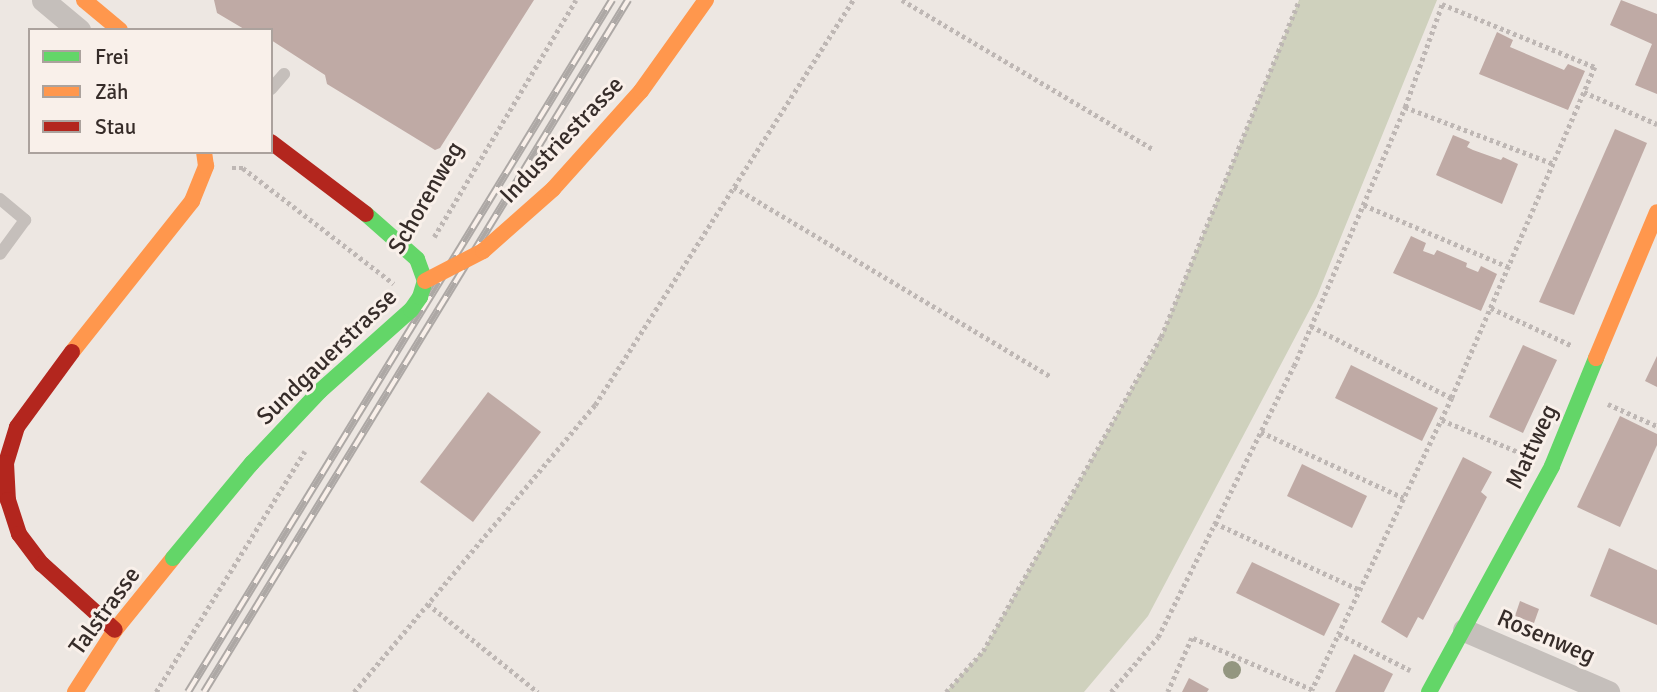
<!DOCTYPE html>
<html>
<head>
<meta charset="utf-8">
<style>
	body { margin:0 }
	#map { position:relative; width:1657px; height:692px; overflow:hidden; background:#ede7e2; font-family:Signika,sans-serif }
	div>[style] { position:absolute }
	.green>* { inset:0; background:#cfd1bd }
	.building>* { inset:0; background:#bfaaa5 }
	.path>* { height:4.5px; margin-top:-2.25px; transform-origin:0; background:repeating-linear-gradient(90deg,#beb7b4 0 3.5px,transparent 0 7px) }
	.lane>* { height:12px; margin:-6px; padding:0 6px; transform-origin:6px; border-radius:6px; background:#c5bfbb }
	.street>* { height:23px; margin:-11.5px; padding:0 11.5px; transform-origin:11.5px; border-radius:11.5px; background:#c5bfbb }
	.fast>* { height:16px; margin:-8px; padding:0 8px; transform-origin:8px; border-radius:8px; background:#63d668 }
	.slow>* { height:16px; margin:-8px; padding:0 8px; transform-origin:8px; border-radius:8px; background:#ff974d }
	.jam>* { height:16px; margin:-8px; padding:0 8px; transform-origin:8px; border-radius:8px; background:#b3261e }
	.rail>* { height:8px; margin-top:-4px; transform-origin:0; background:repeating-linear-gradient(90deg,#f9f0ea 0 16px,#ada8a5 0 32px); box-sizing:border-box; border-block:2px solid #ada8a5 }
	.fast-bridge>* { height:16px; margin:-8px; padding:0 8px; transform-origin:8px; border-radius:8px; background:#63d668 }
	.slow-bridge>* { height:16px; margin:-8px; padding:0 8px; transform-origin:8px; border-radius:8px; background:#ff974d }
	.jam-bridge>* { height:16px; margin:-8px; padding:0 8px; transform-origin:8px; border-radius:8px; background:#b3261e }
	.trees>* { width:18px; height:18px; margin:-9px; border-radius:50%; background:#939680 }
	span { translate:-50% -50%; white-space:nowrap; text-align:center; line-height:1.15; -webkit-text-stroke:6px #f9f0ea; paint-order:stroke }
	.street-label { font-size:24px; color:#362c29 }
	.legend { position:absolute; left:28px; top:28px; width:245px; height:126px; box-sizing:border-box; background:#f9f0ea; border:2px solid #aba29d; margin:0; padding:9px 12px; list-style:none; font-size:21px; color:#362c29 }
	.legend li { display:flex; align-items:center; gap:14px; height:35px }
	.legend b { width:35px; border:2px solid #aba29d }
</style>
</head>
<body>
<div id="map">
	<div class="green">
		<i style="clip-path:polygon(1299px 0,1437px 0,1317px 296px,1148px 616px,1084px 692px,946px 692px,983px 651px,1161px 337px)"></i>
	</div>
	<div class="building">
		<i style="clip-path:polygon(214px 0,534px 0,440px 148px,435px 150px,327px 84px,325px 75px,271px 40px,271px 30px,244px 29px,217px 13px)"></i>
		<i style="clip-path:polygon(1621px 0,1657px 14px,1657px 94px,1635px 85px,1652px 44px,1610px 25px)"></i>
		<i style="clip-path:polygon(1497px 32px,1513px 40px,1510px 47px,1564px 70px,1568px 64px,1585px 71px,1568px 110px,1479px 74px)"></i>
		<i style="clip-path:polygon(1615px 129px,1647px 143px,1574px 315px,1539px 302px)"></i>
		<i style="clip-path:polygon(1453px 135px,1470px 142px,1467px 147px,1473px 150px,1501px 160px,1503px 157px,1518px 164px,1502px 204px,1436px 175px)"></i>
		<i style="clip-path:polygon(1411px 236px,1426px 243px,1423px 251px,1434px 255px,1437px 250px,1467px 263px,1466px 267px,1478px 272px,1481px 266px,1497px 274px,1481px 311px,1393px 273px)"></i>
		<i style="clip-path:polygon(1523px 345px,1557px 360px,1523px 433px,1489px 417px)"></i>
		<i style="clip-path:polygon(1657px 356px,1657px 387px,1645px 381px)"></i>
		<i style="clip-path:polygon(1351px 365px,1438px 408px,1422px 441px,1335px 398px)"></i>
		<i style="clip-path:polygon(488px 392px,541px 432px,473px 522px,420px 482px)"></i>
		<i style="clip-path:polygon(1620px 416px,1657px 434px,1657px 445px,1620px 527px,1577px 507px)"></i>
		<i style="clip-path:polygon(1463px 457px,1492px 472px,1481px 492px,1487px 497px,1423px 620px,1418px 617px,1407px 638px,1381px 622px)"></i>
		<i style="clip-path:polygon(1302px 464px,1367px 496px,1352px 528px,1287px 496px)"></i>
		<i style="clip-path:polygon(1609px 548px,1657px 570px,1657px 625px,1590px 596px)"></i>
		<i style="clip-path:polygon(1252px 562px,1340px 604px,1324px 636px,1236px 593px)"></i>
		<i style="clip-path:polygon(1520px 601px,1539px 609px,1534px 623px,1515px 616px)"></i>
		<i style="clip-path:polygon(1354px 654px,1393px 674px,1384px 692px,1335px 692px)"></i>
		<i style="clip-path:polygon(1189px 678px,1209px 689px,1207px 692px,1182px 692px)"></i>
	</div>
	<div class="path">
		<i style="left:902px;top:0;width:292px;rotate:30.7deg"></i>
		<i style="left:1584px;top:92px;width:80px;rotate:23.7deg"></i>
		<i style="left:1405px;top:107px;width:160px;rotate:20.9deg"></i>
		<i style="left:232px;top:168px;width:11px"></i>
		<i style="left:243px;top:168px;width:190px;rotate:37.5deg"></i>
		<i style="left:734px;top:187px;width:370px;rotate:30.9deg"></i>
		<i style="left:1364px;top:205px;width:158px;rotate:23.2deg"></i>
		<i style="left:434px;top:237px;width:276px;rotate:-59.1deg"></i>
		<i style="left:1491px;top:308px;width:90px;rotate:24.9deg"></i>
		<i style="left:1311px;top:326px;width:158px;rotate:27.1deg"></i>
		<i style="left:1608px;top:404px;width:54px;rotate:24.2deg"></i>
		<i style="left:1442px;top:420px;width:93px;rotate:22.7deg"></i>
		<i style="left:1261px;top:432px;width:157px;rotate:24.8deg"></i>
		<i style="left:1215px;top:523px;width:160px;rotate:24.8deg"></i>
		<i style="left:428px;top:604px;width:141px;rotate:38.7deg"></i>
		<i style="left:1339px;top:634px;width:80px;rotate:26.9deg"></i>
		<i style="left:156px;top:692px;width:283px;rotate:-58.3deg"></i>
		<i style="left:354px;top:692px;width:375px;rotate:-50deg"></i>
		<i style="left:595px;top:405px;width:480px;rotate:-57.5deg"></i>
		<i style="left:946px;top:692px;width:55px;rotate:-47.9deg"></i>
		<i style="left:983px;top:651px;width:361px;rotate:-60.5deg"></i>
		<i style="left:1161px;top:337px;width:364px;rotate:-67.7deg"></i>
		<i style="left:1111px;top:692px;width:72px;rotate:-49.5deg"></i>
		<i style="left:1158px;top:637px;width:303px;rotate:-63.4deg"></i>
		<i style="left:1294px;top:366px;width:282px;rotate:-66.8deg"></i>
		<i style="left:1405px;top:107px;width:109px;rotate:-70.2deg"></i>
		<i style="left:1442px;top:4px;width:165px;rotate:22.4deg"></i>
		<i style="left:1595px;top:67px;width:361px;rotate:113.4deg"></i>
		<i style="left:1452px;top:398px;width:324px;rotate:115.6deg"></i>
		<i style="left:1312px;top:690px;width:131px;rotate:-156.6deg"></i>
		<i style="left:1192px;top:638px;width:59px;rotate:114deg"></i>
	</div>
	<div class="lane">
		<i style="left:271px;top:89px;width:20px;rotate:-49deg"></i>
		<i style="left:0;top:199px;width:33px;rotate:40deg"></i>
		<i style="left:25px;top:220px;width:42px;rotate:126.3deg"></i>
	</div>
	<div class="street">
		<i style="left:43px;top:0;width:47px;rotate:39.8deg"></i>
		<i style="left:1464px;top:630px;width:157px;rotate:23.3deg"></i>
	</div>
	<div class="fast">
		<i style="left:1429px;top:692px;width:257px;rotate:-61.4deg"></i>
		<i style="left:1552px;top:466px;width:117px;rotate:-67.8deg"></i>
	</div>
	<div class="slow">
		<i style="left:84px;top:0;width:47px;rotate:39.8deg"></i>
		<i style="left:72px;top:352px;width:193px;rotate:-51.5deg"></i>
		<i style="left:192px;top:201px;width:38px;rotate:-68deg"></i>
		<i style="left:206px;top:166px;width:14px;rotate:-98deg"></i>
		<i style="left:1596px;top:358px;width:158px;rotate:-67.3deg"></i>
		<i style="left:75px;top:692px;width:74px;rotate:-57.2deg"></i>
		<i style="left:115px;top:630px;width:92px;rotate:-51.1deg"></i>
	</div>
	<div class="jam">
		<i style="left:72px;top:352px;width:93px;rotate:126.3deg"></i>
		<i style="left:17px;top:427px;width:38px;rotate:107deg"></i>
		<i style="left:6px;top:463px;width:37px;rotate:87deg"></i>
		<i style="left:8px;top:500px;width:36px;rotate:72deg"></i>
		<i style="left:19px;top:534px;width:38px;rotate:53deg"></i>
		<i style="left:42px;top:564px;width:98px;rotate:42.1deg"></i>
	</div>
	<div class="rail">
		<i style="left:188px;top:692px;width:812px;rotate:-58.5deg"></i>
		<i style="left:204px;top:692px;width:812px;rotate:-58.5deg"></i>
	</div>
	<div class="fast-bridge">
		<i style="left:173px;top:558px;width:124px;rotate:-50.3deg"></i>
		<i style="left:252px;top:463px;width:99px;rotate:-46.6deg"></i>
		<i style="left:320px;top:391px;width:122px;rotate:-41.7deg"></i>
		<i style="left:411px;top:310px;width:16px;rotate:-55deg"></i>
		<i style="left:420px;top:297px;width:17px;rotate:-73deg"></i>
		<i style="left:425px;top:281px;width:23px;rotate:-110deg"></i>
		<i style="left:417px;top:259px;width:68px;rotate:-138.6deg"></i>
	</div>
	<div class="slow-bridge">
		<i style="left:425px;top:281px;width:65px;rotate:-27.3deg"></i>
		<i style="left:483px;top:251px;width:94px;rotate:-41.5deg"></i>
		<i style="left:553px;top:189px;width:132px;rotate:-48.1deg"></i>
		<i style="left:641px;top:91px;width:112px;rotate:-54.5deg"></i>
	</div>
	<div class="jam-bridge">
		<i style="left:271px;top:142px;width:119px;rotate:37.2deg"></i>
	</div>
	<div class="trees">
		<i style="left:1232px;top:670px"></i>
	</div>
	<div class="street-label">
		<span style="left:562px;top:140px;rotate:-46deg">Industriestrasse</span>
		<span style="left:426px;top:198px;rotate:-60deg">Schorenweg</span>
		<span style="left:327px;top:357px;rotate:-44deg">Sundgauerstrasse</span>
		<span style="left:1532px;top:447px;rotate:-65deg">Mattweg</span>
		<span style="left:105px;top:611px;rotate:-54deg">Talstrasse</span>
		<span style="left:1546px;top:637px;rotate:23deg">Rosenweg</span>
	</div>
	<ul class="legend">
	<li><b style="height:9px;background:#63d668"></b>Frei</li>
	<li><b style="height:9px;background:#ff974d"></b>Zäh</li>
	<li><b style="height:9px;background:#b3261e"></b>Stau</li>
	</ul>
</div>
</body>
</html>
